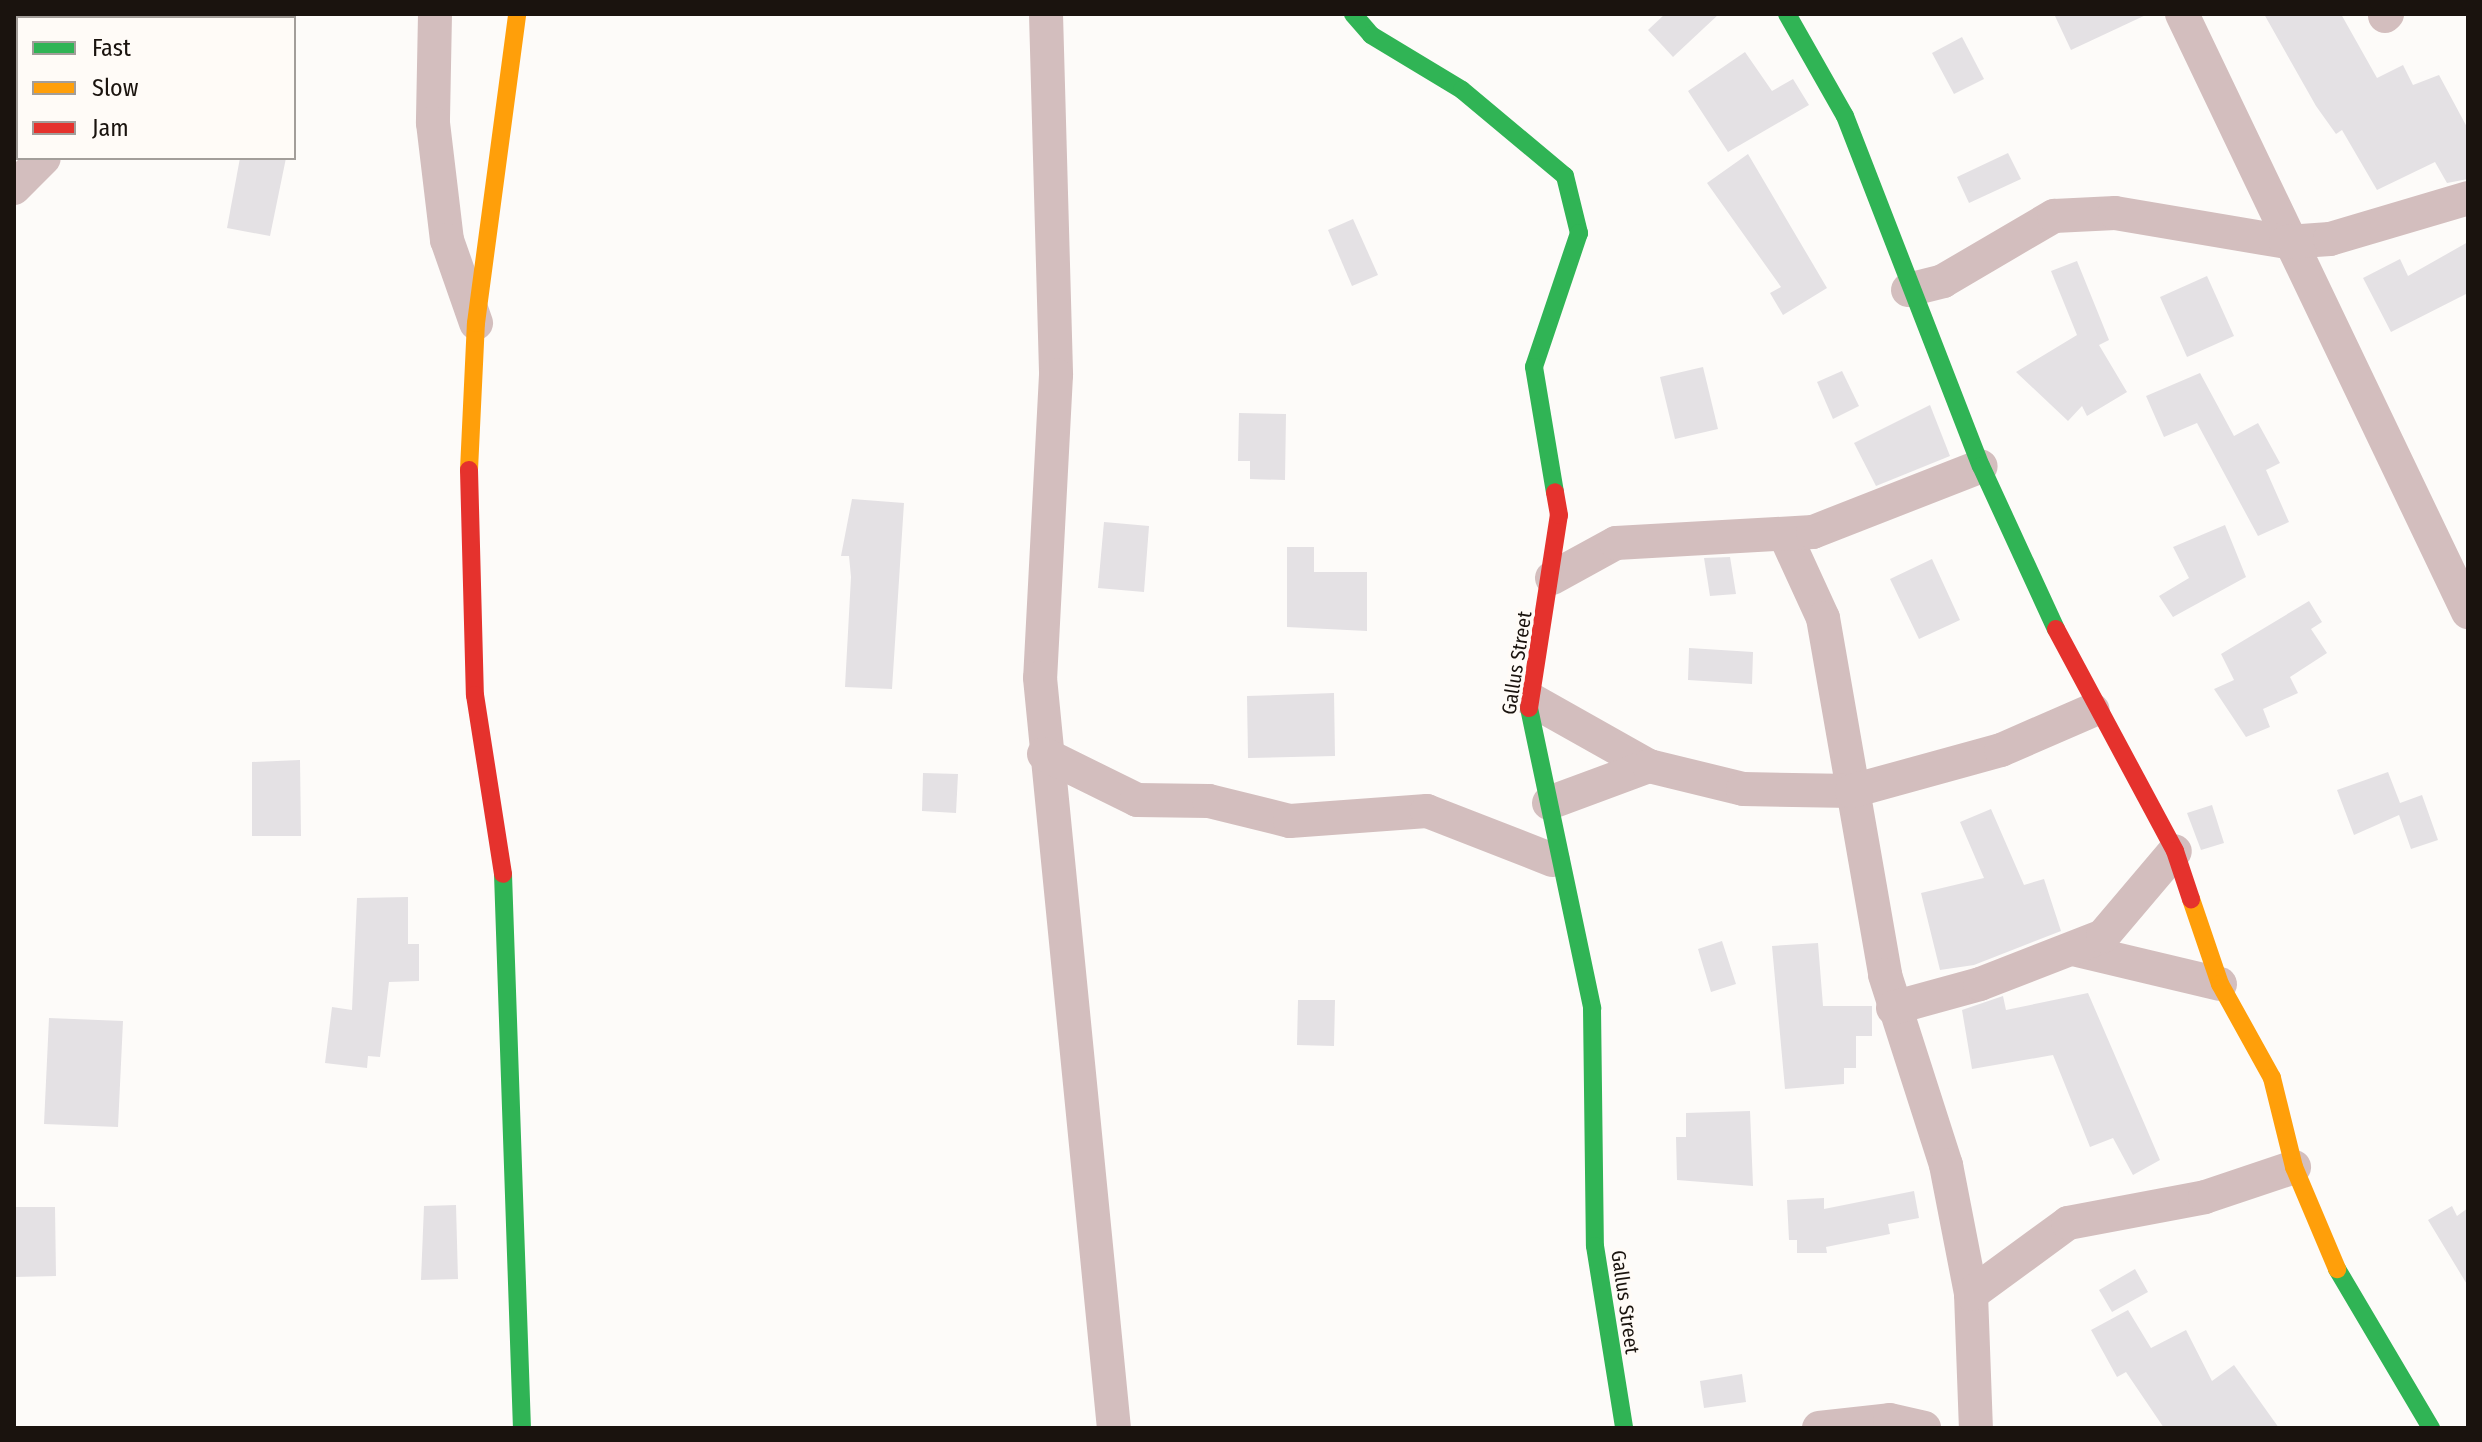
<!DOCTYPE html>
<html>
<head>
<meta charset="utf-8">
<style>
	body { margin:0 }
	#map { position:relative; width:2482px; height:1442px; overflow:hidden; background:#fdfbf9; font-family:"Fira Sans Condensed",sans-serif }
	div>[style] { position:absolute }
	.building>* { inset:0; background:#e4e1e4 }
	.street>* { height:34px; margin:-17px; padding:0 17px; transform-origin:17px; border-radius:17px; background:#d3bebe }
	.fast>* { height:18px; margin:-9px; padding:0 9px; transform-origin:9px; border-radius:9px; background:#30b455 }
	.slow>* { height:18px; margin:-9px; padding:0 9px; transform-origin:9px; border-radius:9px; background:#ff9f0a }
	.jam>* { height:18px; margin:-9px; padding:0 9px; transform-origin:9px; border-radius:9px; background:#e5322d }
	span { translate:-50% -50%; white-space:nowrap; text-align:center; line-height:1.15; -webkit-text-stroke:7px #fffbf7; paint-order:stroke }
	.street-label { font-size:20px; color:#1a130e }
	.frame { position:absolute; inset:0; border:16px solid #1a130e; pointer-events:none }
	.legend { position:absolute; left:16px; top:16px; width:280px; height:144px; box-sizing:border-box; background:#fffbf7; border:2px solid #a39e9a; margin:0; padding:10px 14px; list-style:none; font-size:24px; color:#1a130e }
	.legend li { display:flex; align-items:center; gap:16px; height:40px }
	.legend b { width:40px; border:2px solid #a39e9a }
</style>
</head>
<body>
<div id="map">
	<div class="building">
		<i style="clip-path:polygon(1665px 14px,1719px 14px,1673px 57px,1648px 30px)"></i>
		<i style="clip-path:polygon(2054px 14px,2148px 14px,2071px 50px)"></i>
		<i style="clip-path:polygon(2264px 14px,2341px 14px,2377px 78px,2403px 65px,2413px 85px,2439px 75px,2468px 129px,2468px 179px,2447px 183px,2435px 162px,2377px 190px,2342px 130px,2336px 134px,2316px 106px)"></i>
		<i style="clip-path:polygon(1962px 37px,1984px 79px,1954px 94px,1932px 53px)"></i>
		<i style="clip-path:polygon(1745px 52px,1772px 91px,1793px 79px,1809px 105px,1728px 152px,1688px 91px)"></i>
		<i style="clip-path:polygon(2008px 153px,2021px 179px,1969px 203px,1957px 177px)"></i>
		<i style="clip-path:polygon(1748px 154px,1827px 288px,1783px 315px,1770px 293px,1781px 287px,1707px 183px)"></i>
		<i style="clip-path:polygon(240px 158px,286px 158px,270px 236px,227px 228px)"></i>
		<i style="clip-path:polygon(1353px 219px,1378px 275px,1352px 286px,1328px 230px)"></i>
		<i style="clip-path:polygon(2468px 242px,2468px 293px,2391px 332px,2363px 278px,2400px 259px,2408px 276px)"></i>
		<i style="clip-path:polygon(2077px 261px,2109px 340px,2099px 345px,2127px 392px,2087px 416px,2082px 406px,2068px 421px,2016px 372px,2077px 335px,2051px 271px)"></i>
		<i style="clip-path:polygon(2207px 276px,2234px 336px,2187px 357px,2160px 297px)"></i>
		<i style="clip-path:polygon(1703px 367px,1718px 429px,1675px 439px,1660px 377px)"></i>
		<i style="clip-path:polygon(1842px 371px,1859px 406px,1833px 419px,1817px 382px)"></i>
		<i style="clip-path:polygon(2200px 373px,2234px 436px,2258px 423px,2280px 463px,2266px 470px,2289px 522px,2258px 536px,2197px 423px,2164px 437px,2146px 396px)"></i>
		<i style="clip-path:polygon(1930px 405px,1950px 456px,1876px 486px,1854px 443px)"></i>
		<i style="clip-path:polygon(1239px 413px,1286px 414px,1285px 480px,1250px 479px,1250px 461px,1238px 461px)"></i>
		<i style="clip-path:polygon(852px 499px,904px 503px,892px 689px,845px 687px,851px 577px,849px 556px,841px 556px)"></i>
		<i style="clip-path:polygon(1104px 522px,1149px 526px,1144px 592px,1098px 588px)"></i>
		<i style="clip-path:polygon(2225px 525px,2246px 577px,2173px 617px,2159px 596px,2189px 578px,2173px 547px)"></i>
		<i style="clip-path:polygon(1287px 547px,1314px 547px,1314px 572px,1367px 572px,1367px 631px,1287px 627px)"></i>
		<i style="clip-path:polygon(1730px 557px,1736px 594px,1710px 596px,1704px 558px)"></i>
		<i style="clip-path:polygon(1932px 559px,1960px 620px,1919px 639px,1890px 579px)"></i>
		<i style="clip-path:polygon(2309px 601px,2322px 622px,2311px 629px,2327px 653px,2290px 677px,2298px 693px,2263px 709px,2270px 727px,2246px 737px,2214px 689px,2234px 680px,2221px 654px)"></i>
		<i style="clip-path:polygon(1689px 648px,1753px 652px,1752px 684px,1688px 680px)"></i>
		<i style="clip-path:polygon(1334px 693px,1335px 756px,1248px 758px,1247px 696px)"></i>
		<i style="clip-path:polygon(300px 760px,301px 836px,252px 836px,252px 762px)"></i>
		<i style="clip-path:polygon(2388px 772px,2400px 803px,2422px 795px,2438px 840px,2411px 849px,2399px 815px,2354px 835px,2337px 790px)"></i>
		<i style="clip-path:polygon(923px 773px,958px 774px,956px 813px,922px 811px)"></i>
		<i style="clip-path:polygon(2212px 805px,2224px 843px,2201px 850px,2187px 813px)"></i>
		<i style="clip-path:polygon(1991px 809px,2024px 885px,2044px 879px,2061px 931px,1974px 965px,1940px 970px,1921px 893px,1984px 878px,1960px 822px)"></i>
		<i style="clip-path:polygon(408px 897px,408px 944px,419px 944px,419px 981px,389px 982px,380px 1057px,368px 1056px,367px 1068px,325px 1063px,332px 1007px,352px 1010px,357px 898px)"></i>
		<i style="clip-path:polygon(1722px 941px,1736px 984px,1711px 992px,1698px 949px)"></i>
		<i style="clip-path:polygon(1818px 943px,1823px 1006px,1872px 1006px,1872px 1036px,1856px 1036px,1856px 1068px,1844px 1068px,1844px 1084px,1785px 1089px,1772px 946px)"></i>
		<i style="clip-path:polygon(2088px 993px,2160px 1160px,2133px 1175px,2113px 1138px,2090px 1147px,2053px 1055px,1972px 1069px,1962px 1010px,2003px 996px,2006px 1010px)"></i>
		<i style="clip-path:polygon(1298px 1000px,1335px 1000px,1334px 1046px,1297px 1045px)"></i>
		<i style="clip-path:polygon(49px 1018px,123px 1021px,118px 1127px,44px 1124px)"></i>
		<i style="clip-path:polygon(1750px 1111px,1753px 1186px,1677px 1180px,1676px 1137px,1686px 1137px,1686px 1113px)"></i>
		<i style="clip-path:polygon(1914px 1191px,1919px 1218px,1888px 1224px,1890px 1234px,1826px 1247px,1827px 1253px,1797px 1253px,1797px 1240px,1789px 1240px,1787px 1200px,1824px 1198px,1824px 1209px)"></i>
		<i style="clip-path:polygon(456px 1205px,458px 1279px,421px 1280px,424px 1206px)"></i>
		<i style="clip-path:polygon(2452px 1206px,2457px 1216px,2468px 1208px,2468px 1286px,2428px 1220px)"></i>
		<i style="clip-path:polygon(14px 1207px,55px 1207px,56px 1276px,14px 1277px)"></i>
		<i style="clip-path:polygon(2135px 1269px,2148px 1292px,2112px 1312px,2099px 1290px)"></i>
		<i style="clip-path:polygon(2128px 1310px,2151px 1348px,2186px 1330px,2212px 1381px,2234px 1365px,2279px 1428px,2164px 1428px,2126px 1372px,2117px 1377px,2091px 1330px)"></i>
		<i style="clip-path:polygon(1742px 1374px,1746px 1402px,1704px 1408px,1700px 1381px)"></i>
	</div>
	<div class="street">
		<i style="left:435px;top:14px;width:109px;rotate:91.1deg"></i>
		<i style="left:433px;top:123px;width:118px;rotate:83.2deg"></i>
		<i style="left:447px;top:240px;width:88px;rotate:70.7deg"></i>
		<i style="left:1046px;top:14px;width:361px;rotate:88.4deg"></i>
		<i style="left:1056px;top:375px;width:303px;rotate:93deg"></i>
		<i style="left:1040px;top:678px;width:754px;rotate:84.37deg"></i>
		<i style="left:2182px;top:14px;width:663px;rotate:64.44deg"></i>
		<i style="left:2385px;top:16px;width:3px;rotate:-45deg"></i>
		<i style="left:156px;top:18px;width:4px;rotate:-63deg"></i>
		<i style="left:14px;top:188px;width:42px;rotate:-45deg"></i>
		<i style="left:1908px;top:290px;width:36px;rotate:-14deg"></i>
		<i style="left:1943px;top:281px;width:129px;rotate:-30.4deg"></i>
		<i style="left:2054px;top:216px;width:61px;rotate:-2.8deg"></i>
		<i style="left:2115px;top:213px;width:173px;rotate:9.6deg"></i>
		<i style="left:2286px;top:242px;width:44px;rotate:-3.9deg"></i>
		<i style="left:2330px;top:239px;width:144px;rotate:-16.5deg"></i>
		<i style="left:1785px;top:535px;width:91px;rotate:65.4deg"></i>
		<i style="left:1823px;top:618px;width:362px;rotate:80.1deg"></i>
		<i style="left:1885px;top:975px;width:200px;rotate:72.2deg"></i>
		<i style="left:1946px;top:1165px;width:131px;rotate:79deg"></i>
		<i style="left:1971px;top:1294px;width:134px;rotate:87.9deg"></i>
		<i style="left:1552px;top:578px;width:73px;rotate:-28.7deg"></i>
		<i style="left:1616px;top:543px;width:197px;rotate:-3.2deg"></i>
		<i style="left:1813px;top:532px;width:180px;rotate:-21.4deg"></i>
		<i style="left:1530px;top:699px;width:137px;rotate:29.4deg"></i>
		<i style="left:1044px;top:754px;width:104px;rotate:26.3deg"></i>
		<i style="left:1137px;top:800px;width:72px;rotate:0.8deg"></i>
		<i style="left:1209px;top:801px;width:83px;rotate:13.9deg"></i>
		<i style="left:1290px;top:821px;width:137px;rotate:-4.2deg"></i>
		<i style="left:1427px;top:811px;width:135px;rotate:21.3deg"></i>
		<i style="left:1549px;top:803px;width:107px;rotate:-20.3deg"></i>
		<i style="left:1649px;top:766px;width:97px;rotate:13.7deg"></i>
		<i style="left:1743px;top:789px;width:109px;rotate:1.1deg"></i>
		<i style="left:1852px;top:791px;width:155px;rotate:-15.4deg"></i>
		<i style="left:2001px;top:750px;width:100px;rotate:-23.5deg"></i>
		<i style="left:2077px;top:950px;width:147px;rotate:13.4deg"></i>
		<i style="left:1893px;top:1008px;width:90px;rotate:-15.4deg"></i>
		<i style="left:1980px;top:984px;width:132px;rotate:-21.3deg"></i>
		<i style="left:2103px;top:936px;width:111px;rotate:-49.7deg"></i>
		<i style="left:1971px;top:1294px;width:120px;rotate:-36.2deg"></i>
		<i style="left:2068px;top:1223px;width:139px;rotate:-10.7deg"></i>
		<i style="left:2205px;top:1197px;width:94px;rotate:-18.6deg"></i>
		<i style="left:1819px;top:1428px;width:71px;rotate:-6.4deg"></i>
		<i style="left:1890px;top:1420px;width:35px;rotate:13deg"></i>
	</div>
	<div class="fast">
		<i style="left:1353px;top:14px;width:28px;rotate:49deg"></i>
		<i style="left:1371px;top:35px;width:106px;rotate:31.1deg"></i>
		<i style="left:1462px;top:90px;width:134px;rotate:39.9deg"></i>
		<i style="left:1565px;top:176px;width:59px;rotate:76.2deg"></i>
		<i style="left:1579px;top:233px;width:141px;rotate:108.6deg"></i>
		<i style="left:1534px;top:367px;width:127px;rotate:80.5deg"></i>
		<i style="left:1787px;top:14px;width:117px;rotate:60.4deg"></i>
		<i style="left:1845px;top:116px;width:375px;rotate:68.8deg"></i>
		<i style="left:1981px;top:466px;width:179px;rotate:65.3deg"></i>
		<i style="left:1529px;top:708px;width:307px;rotate:78.1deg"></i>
		<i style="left:1592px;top:1008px;width:238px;rotate:89.3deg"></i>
		<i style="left:1595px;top:1246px;width:184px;rotate:80.9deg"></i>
		<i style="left:503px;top:874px;width:554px;rotate:88.04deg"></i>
		<i style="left:2337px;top:1269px;width:185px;rotate:59.4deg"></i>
	</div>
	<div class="slow">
		<i style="left:469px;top:470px;width:147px;rotate:-87.3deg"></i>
		<i style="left:476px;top:323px;width:312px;rotate:-82.4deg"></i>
		<i style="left:2191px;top:899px;width:90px;rotate:71.2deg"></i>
		<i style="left:2220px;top:984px;width:107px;rotate:61deg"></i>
		<i style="left:2272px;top:1078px;width:92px;rotate:76.1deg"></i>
		<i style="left:2294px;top:1167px;width:111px;rotate:67.1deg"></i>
	</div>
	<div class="jam">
		<i style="left:469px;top:470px;width:225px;rotate:88.5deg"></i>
		<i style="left:475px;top:695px;width:181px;rotate:81.1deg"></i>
		<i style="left:2056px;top:629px;width:252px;rotate:61.8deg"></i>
		<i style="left:2175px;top:851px;width:51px;rotate:71.6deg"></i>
		<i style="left:1529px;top:708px;width:195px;rotate:-81.2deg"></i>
		<i style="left:1559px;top:515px;width:23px;rotate:-100deg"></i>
	</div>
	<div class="street-label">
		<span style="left:1517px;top:663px;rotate:-81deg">Gallus Street</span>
		<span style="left:1625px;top:1302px;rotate:82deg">Gallus Street</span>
	</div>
	<div class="frame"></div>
	<ul class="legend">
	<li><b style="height:10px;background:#30b455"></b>Fast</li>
	<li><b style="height:10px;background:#ff9f0a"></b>Slow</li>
	<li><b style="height:10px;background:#e5322d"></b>Jam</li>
	</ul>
</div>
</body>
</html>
